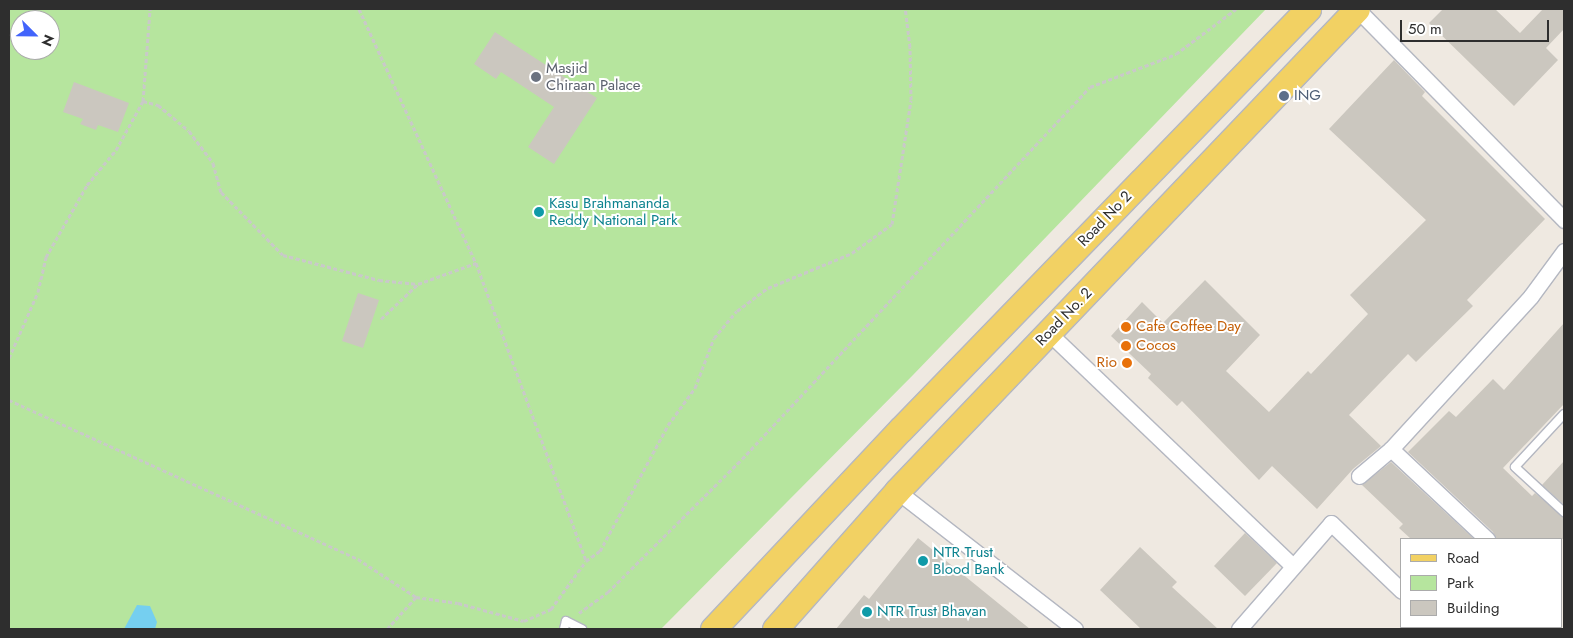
<!DOCTYPE html>
<html>
<head>
<meta charset="utf-8">
<style>
	body { margin:0 }
	#map { position:relative; width:1573px; height:638px; overflow:hidden; background:#efe9e1; font-family:Jost,sans-serif }
	div>[style] { position:absolute }
	.green>* { inset:0; background:#b6e59e }
	.water>* { inset:0; background:#75cff0 }
	.building>* { inset:0; background:#cbc7bf }
	.path>* { height:3px; margin-top:-1.5px; transform-origin:0; background:repeating-linear-gradient(90deg,#c9c9c9 0 4px,transparent 0 6.5px) }
	.roads { filter:drop-shadow(1px 0 #b4b7c1) drop-shadow(-1px 0 #b4b7c1) drop-shadow(0 1px #b4b7c1) drop-shadow(0 -1px #b4b7c1) }
	.service>* { height:8px; margin:-4px; padding:0 4px; transform-origin:4px; border-radius:4px; background:#fff }
	.minor>* { height:15px; margin:-7.5px; padding:0 7.5px; transform-origin:7.5px; border-radius:7.5px; background:#fff }
	.primary>* { height:25px; margin:-12.5px; padding:0 12.5px; transform-origin:12.5px; border-radius:12.5px; background:#f2d163 }
	.dots>* { width:14px; height:14px; translate:-50% -50%; box-sizing:border-box; border:2px solid #fff; border-radius:50% }
	span { translate:-50% -50%; white-space:nowrap; text-align:center; line-height:1.15; -webkit-text-stroke:4px #fff; paint-order:stroke }
	.worship-label { font-size:15px; color:#5b616d }
	.left { translate:0 -50%; text-align:left }
	.service-label { font-size:15px; color:#4e5e75 }
	.culture-label { font-size:15px; color:#0d838f }
	.street-label { font-size:15px; color:#2e2e2e }
	.food-label { font-size:15px; color:#c56008 }
	.right { translate:-100% -50%; text-align:right }
	.frame { position:absolute; inset:0; border:10px solid #2e2e2e; pointer-events:none }
	.legend { position:absolute; left:1400px; top:538px; width:162px; height:90px; box-sizing:border-box; background:#fff; border:1px solid #ababab; margin:0; padding:6px 9px; list-style:none; font-size:15px; color:#2e2e2e }
	.legend li { display:flex; align-items:center; gap:10px; height:25px }
	.legend b { width:25px; border:1px solid #ababab }
	.north { position:absolute; left:10px; top:10px; width:50px; height:50px; box-sizing:border-box; background:#fff; border:1px solid #ababab; border-radius:50%; rotate:113deg; font-size:14px; font-weight:700; line-height:20px; text-align:center; color:#2e2e2e }
	.north::after { content:''; display:block; margin:auto; width:18px; height:22px; background:#4264fb; clip-path:polygon(50% 0,100% 100%,50% 72%,0 100%) }
	.scale { position:absolute; left:1400px; top:20px; width:149px; height:22px; box-sizing:border-box; border:2px solid #2e2e2e; border-top:0; padding-left:6px; font-size:15px; line-height:18px; white-space:nowrap; color:#2e2e2e; -webkit-text-stroke:4px #fff; paint-order:stroke }
</style>
</head>
<body>
<div id="map">
	<div class="green">
		<i style="clip-path:polygon(evenodd,9px 9px,1266px 9px,913px 375px,661px 629px,9px 629px,9px 9px,20px 20px,50px 20px,50px 50px,20px 50px,20px 20px)"></i>
	</div>
	<div class="water">
		<i style="clip-path:polygon(137px 605px,150px 606px,157px 622px,155px 629px,124px 629px)"></i>
	</div>
	<div class="building">
		<i style="clip-path:polygon(1443px 9px,1495px 9px,1520px 33px,1543px 9px,1564px 9px,1564px 29px,1546px 48px,1558px 60px,1514px 106px,1429px 23px)"></i>
		<i style="clip-path:polygon(495px 32px,597px 98px,554px 164px,528px 147px,554px 107px,501px 72px,496px 79px,474px 64px)"></i>
		<i style="clip-path:polygon(1394px 60px,1425px 92px,1422px 96px,1545px 219px,1467px 300px,1473px 306px,1416px 362px,1408px 354px,1349px 415px,1381px 446px,1353px 469px,1317px 509px,1272px 466px,1259px 480px,1182px 401px,1177px 406px,1148px 378px,1151px 374px,1111px 336px,1142px 302px,1163px 323px,1205px 280px,1260px 335px,1226px 371px,1269px 412px,1308px 371px,1311px 374px,1368px 314px,1350px 295px,1426px 220px,1329px 129px)"></i>
		<i style="clip-path:polygon(74px 82px,129px 103px,118px 132px,98px 125px,96px 130px,80px 124px,83px 119px,63px 112px)"></i>
		<i style="clip-path:polygon(358px 293px,379px 300px,363px 348px,342px 341px)"></i>
		<i style="clip-path:polygon(1564px 323px,1564px 404px,1503px 468px,1532px 496px,1535px 493px,1564px 517px,1564px 539px,1496px 539px,1493px 532px,1408px 452px,1449px 411px,1456px 417px,1493px 379px,1504px 390px)"></i>
		<i style="clip-path:polygon(1564px 461px,1564px 505px,1542px 485px)"></i>
		<i style="clip-path:polygon(1391px 462px,1474px 539px,1411px 539px,1399px 528px,1403px 524px,1362px 485px)"></i>
		<i style="clip-path:polygon(1245px 533px,1277px 563px,1245px 596px,1214px 566px)"></i>
		<i style="clip-path:polygon(918px 538px,1030px 629px,836px 629px,864px 595px,869px 599px)"></i>
		<i style="clip-path:polygon(1140px 547px,1177px 582px,1172px 587px,1218px 629px,1141px 629px,1100px 590px)"></i>
	</div>
	<div class="path">
		<i style="left:359px;top:9px;width:280px;rotate:65.3deg"></i>
		<i style="left:476px;top:263px;width:318px;rotate:69.7deg"></i>
		<i style="left:143px;top:101px;width:16px;rotate:15deg"></i>
		<i style="left:158px;top:105px;width:40px;rotate:40deg"></i>
		<i style="left:189px;top:131px;width:40px;rotate:53deg"></i>
		<i style="left:213px;top:163px;width:30px;rotate:75deg"></i>
		<i style="left:221px;top:192px;width:88px;rotate:45.5deg"></i>
		<i style="left:283px;top:255px;width:99px;rotate:14.6deg"></i>
		<i style="left:379px;top:280px;width:39px;rotate:6deg"></i>
		<i style="left:381px;top:319px;width:51px;rotate:-43.4deg"></i>
		<i style="left:418px;top:284px;width:62px;rotate:-19.9deg"></i>
		<i style="left:9px;top:358px;width:72px;rotate:-66.3deg"></i>
		<i style="left:38px;top:292px;width:36px;rotate:-77deg"></i>
		<i style="left:46px;top:257px;width:83px;rotate:-60.3deg"></i>
		<i style="left:87px;top:185px;width:45px;rotate:-50.4deg"></i>
		<i style="left:116px;top:150px;width:56px;rotate:-61.1deg"></i>
		<i style="left:143px;top:101px;width:92px;rotate:-85.6deg"></i>
		<i style="left:9px;top:400px;width:384px;rotate:24.5deg"></i>
		<i style="left:358px;top:559px;width:69px;rotate:33.2deg"></i>
		<i style="left:416px;top:597px;width:42px;rotate:8.1deg"></i>
		<i style="left:458px;top:603px;width:68px;rotate:15.3deg"></i>
		<i style="left:524px;top:621px;width:30px;rotate:-24deg"></i>
		<i style="left:551px;top:609px;width:59px;rotate:-53.9deg"></i>
		<i style="left:586px;top:561px;width:17px;rotate:-36deg"></i>
		<i style="left:600px;top:551px;width:143px;rotate:-61.6deg"></i>
		<i style="left:668px;top:425px;width:46px;rotate:-53.9deg"></i>
		<i style="left:695px;top:388px;width:53px;rotate:-69.2deg"></i>
		<i style="left:714px;top:338px;width:35px;rotate:-50deg"></i>
		<i style="left:737px;top:311px;width:39px;rotate:-37deg"></i>
		<i style="left:768px;top:288px;width:91px;rotate:-22.6deg"></i>
		<i style="left:852px;top:253px;width:49px;rotate:-35.9deg"></i>
		<i style="left:892px;top:224px;width:125px;rotate:-81.3deg"></i>
		<i style="left:911px;top:100px;width:53px;rotate:-91.1deg"></i>
		<i style="left:910px;top:47px;width:38px;rotate:-97deg"></i>
		<i style="left:579px;top:613px;width:36px;rotate:-36deg"></i>
		<i style="left:608px;top:592px;width:189px;rotate:-44.8deg"></i>
		<i style="left:742px;top:459px;width:509px;rotate:-46.91deg"></i>
		<i style="left:1090px;top:87px;width:92px;rotate:-21deg"></i>
		<i style="left:1176px;top:54px;width:75px;rotate:-36.9deg"></i>
		<i style="left:387px;top:629px;width:43px;rotate:-47.8deg"></i>
	</div>
	<div class="roads">
		<div class="service">
			<i style="left:1564px;top:414px;width:72px;rotate:132.8deg"></i>
			<i style="left:1515px;top:467px;width:67px;rotate:42.6deg"></i>
			<i style="left:564px;top:629px;width:8px;rotate:-76deg"></i>
			<i style="left:566px;top:621px;width:18px;rotate:27deg"></i>
		</div>
		<div class="minor">
			<i style="left:1357px;top:9px;width:296px;rotate:45.5deg"></i>
			<i style="left:1049px;top:333px;width:336px;rotate:43.7deg"></i>
			<i style="left:1391px;top:449px;width:132px;rotate:43.2deg"></i>
			<i style="left:1359px;top:476px;width:42px;rotate:-40.2deg"></i>
			<i style="left:1391px;top:449px;width:207px;rotate:-47.5deg"></i>
			<i style="left:1531px;top:296px;width:56px;rotate:-53.7deg"></i>
			<i style="left:897px;top:491px;width:225px;rotate:37.8deg"></i>
			<i style="left:1239px;top:629px;width:140px;rotate:-49deg"></i>
			<i style="left:1331px;top:523px;width:98px;rotate:43.8deg"></i>
			<i style="left:1437px;top:629px;width:2px;rotate:-63deg"></i>
		</div>
		<div class="primary">
			<i style="left:713px;top:629px;width:274px;rotate:-46.8deg"></i>
			<i style="left:901px;top:429px;width:585px;rotate:-45.9deg"></i>
			<i style="left:775px;top:629px;width:184px;rotate:-48.5deg"></i>
			<i style="left:897px;top:491px;width:666px;rotate:-46.34deg"></i>
		</div>
	</div>
	<div class="dots">
		<i style="left:536px;top:77px;background:#6b7280"></i>
		<i style="left:1284px;top:96px;background:#5c6f8a"></i>
		<i style="left:539px;top:212px;background:#0f9aa8"></i>
		<i style="left:1126px;top:327px;background:#e8710a"></i>
		<i style="left:1126px;top:346px;background:#e8710a"></i>
		<i style="left:1127px;top:363px;background:#e8710a"></i>
		<i style="left:923px;top:561px;background:#0f9aa8"></i>
		<i style="left:867px;top:612px;background:#0f9aa8"></i>
	</div>
	<div class="worship-label">
		<span class="left" style="left:546px;top:77px">Masjid<br>Chiraan Palace</span>
	</div>
	<div class="service-label">
		<span class="left" style="left:1294px;top:96px">ING</span>
	</div>
	<div class="culture-label">
		<span class="left" style="left:549px;top:212px">Kasu Brahmananda<br>Reddy National Park</span>
		<span class="left" style="left:933px;top:561px">NTR Trust<br>Blood Bank</span>
		<span class="left" style="left:877px;top:612px">NTR Trust Bhavan</span>
	</div>
	<div class="street-label">
		<span style="left:1105px;top:219px;rotate:-46deg">Road No 2</span>
		<span style="left:1064px;top:317px;rotate:-46deg">Road No. 2</span>
	</div>
	<div class="food-label">
		<span class="left" style="left:1136px;top:327px">Cafe Coffee Day</span>
		<span class="left" style="left:1136px;top:346px">Cocos</span>
		<span class="right" style="left:1117px;top:363px">Rio</span>
	</div>
	<div class="frame"></div>
	<ul class="legend">
	<li><b style="height:6px;background:#f2d163"></b>Road</li>
	<li><b style="height:14px;background:#b6e59e"></b>Park</li>
	<li><b style="height:14px;background:#cbc7bf"></b>Building</li>
	</ul>
	<div class="north">N</div>
	<div class="scale">50 m</div>
</div>
</body>
</html>
